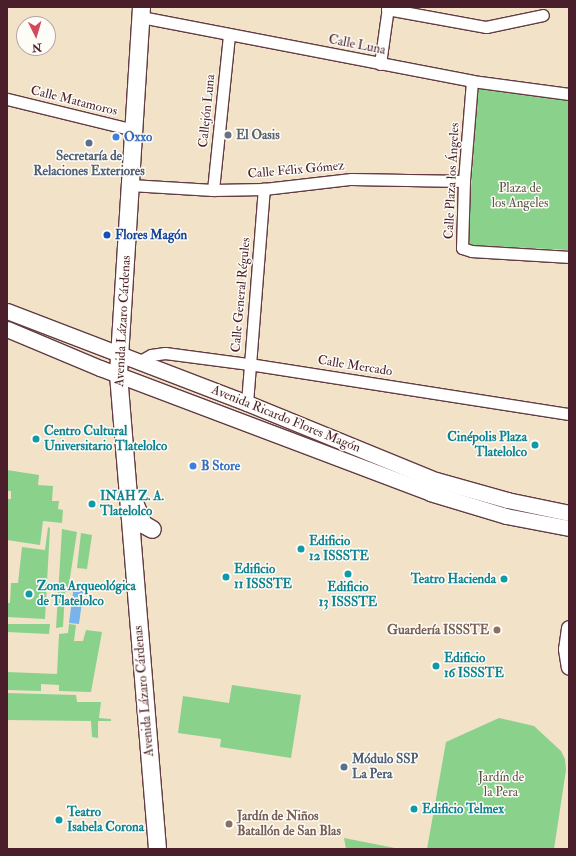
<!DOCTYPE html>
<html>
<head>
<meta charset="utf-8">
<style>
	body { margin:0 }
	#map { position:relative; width:576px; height:856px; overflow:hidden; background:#f2e3c8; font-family:"IM FELL Double Pica",serif }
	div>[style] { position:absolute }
	.green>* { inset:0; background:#8ad18c }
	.water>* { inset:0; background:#78b3e9 }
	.roads { filter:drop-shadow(1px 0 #633c43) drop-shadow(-1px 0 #633c43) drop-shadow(0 1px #633c43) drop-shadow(0 -1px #633c43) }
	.street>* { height:11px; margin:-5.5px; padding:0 5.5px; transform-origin:5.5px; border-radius:5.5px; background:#fff }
	.secondary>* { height:15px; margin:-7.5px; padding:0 7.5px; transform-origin:7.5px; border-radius:7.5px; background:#fff }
	.primary>* { height:17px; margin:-8.5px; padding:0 8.5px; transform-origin:8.5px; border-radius:8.5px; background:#fff }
	.dots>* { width:11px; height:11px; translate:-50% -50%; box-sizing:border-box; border:2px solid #fdfcf7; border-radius:50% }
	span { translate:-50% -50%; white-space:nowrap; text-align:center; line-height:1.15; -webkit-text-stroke:3px #fdfcf7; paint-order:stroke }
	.street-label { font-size:13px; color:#4a1f2b }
	.worship-label { font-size:13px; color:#5b616d; font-weight:700 }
	.left { translate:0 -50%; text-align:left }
	.shop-label { font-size:13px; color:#366cbe; font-weight:700 }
	.service-label { font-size:13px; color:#4e5e75; font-weight:700 }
	.park-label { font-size:13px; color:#5d5448 }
	.transit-label { font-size:13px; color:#164399; font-weight:700 }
	.culture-label { font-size:13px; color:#0d838f; font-weight:700 }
	.right { translate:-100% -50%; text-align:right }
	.education-label { font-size:13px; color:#785e54; font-weight:700 }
	.frame { position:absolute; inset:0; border:8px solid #4a1f2b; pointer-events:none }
	.north { position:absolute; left:16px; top:16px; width:40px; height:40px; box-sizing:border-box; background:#fdfcf7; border:1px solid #b5a4a5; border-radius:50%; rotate:175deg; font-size:11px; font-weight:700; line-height:16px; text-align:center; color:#4a1f2b }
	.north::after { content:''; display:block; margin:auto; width:14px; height:18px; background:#d1495b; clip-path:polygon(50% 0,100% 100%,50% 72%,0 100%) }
</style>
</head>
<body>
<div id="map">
	<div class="green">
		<i style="clip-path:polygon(478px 89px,569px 101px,569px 250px,467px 245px)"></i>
		<i style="clip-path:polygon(7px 470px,39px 475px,38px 485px,53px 486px,52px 501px,59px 501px,58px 509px,63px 510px,62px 523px,43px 521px,40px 545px,7px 540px,7px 499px,11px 499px,11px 491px,7px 491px)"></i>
		<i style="clip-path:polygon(48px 527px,50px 528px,45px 619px,7px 617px,7px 603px,10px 603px,11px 583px,18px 583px,22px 547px,45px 550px)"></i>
		<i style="clip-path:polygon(62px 529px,77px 532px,69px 584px,74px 585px,73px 592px,65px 592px,63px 627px,56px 628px)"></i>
		<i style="clip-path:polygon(81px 533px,92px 535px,87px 569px,77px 568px)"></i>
		<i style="clip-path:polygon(7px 624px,50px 624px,49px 634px,7px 632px)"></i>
		<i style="clip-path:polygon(69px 624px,76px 625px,74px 641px,83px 641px,86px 630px,102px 632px,91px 692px,59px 691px,59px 685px,41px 684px,41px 691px,7px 690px,7px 672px,57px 674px,59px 634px,68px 633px)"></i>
		<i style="clip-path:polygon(232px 685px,301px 695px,291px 758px,220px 747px,221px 739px,178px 733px,183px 696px,229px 703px)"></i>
		<i style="clip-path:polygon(7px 693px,76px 695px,77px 702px,101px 702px,99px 718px,111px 719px,111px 721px,98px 721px,98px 738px,92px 737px,91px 721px,7px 720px)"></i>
		<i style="clip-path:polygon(499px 718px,534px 726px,561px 751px,565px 759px,566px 770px,554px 849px,427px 849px,446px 742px)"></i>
		<i style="clip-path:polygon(344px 838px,400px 849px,346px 849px)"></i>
	</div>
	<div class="water">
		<i style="clip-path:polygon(74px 585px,84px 587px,79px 624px,69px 623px)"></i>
	</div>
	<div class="roads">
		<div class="street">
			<i style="left:387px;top:9px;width:101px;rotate:10.3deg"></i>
			<i style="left:486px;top:27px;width:58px;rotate:-11.9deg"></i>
			<i style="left:141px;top:17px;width:337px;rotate:10.9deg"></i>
			<i style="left:472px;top:81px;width:98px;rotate:7.6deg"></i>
			<i style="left:380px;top:64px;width:58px;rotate:-82deg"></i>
			<i style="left:472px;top:81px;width:100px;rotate:94.6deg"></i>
			<i style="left:464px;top:181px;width:67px;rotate:91.7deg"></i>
			<i style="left:462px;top:248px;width:10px;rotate:17deg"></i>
			<i style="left:472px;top:251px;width:97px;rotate:3.5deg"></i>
			<i style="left:7px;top:99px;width:131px;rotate:13.7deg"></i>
			<i style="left:130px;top:185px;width:83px;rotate:3.4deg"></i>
			<i style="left:213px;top:190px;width:51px;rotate:-1.1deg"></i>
			<i style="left:264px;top:189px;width:88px;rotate:-6.6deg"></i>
			<i style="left:351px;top:179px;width:113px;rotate:1deg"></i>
			<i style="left:213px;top:190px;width:156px;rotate:-84.1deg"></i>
			<i style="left:138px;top:362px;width:15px;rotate:-28deg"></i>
			<i style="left:151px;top:355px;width:14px;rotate:-8deg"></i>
			<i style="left:165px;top:353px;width:85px;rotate:7.5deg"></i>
			<i style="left:249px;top:364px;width:324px;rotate:8.9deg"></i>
			<i style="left:247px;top:403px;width:215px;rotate:-85.5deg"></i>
		</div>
		<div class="secondary">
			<i style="left:7px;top:311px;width:257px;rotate:21deg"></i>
			<i style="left:247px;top:403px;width:204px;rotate:22.2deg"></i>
			<i style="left:436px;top:480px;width:74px;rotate:15.7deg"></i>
			<i style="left:507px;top:500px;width:63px;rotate:11.8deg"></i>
			<i style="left:7px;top:329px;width:101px;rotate:22.8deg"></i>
			<i style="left:100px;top:368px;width:353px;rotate:20.7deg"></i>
			<i style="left:430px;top:493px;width:79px;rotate:16.8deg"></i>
			<i style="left:506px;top:516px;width:64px;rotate:10.8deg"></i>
			<i style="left:569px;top:628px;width:21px;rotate:98deg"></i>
			<i style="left:566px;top:649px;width:18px;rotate:81deg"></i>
		</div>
		<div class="primary">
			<i style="left:141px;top:7px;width:368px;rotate:93.6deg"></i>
			<i style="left:118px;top:374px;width:477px;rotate:85.3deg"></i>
			<i style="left:132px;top:497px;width:29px;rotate:68deg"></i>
			<i style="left:143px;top:524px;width:10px;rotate:29deg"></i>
		</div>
	</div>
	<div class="dots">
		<i style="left:228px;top:135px;background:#6b7280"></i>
		<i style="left:116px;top:137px;background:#3f7fe0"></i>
		<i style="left:89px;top:143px;background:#5c6f8a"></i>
		<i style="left:107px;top:235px;background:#1a4fb4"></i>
		<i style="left:36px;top:439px;background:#0f9aa8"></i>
		<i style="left:535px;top:445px;background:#0f9aa8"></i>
		<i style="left:193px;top:466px;background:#3f7fe0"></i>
		<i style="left:92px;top:504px;background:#0f9aa8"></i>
		<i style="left:301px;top:549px;background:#0f9aa8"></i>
		<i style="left:348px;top:574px;background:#0f9aa8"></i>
		<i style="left:226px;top:577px;background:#0f9aa8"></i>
		<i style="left:504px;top:579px;background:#0f9aa8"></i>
		<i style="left:29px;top:594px;background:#0f9aa8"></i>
		<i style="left:497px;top:630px;background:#8d6e63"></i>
		<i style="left:436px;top:666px;background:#0f9aa8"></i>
		<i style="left:344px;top:767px;background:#5c6f8a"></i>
		<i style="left:414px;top:809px;background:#0f9aa8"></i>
		<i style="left:59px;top:820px;background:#0f9aa8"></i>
		<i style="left:229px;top:824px;background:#8d6e63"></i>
	</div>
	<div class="street-label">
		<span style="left:357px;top:45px;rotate:11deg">Calle Luna</span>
		<span style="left:74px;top:101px;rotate:14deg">Calle Matamoros</span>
		<span style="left:207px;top:111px;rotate:-84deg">Callejón Luna</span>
		<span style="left:296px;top:170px;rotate:-5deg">Calle Félix Gómez</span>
		<span style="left:452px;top:181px;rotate:-87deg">Calle Plaza los Ángeles</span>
		<span style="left:241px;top:295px;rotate:-85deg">Calle General Régules</span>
		<span style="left:123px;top:321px;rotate:-87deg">Avenida Lázaro Cárdenas</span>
		<span style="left:355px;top:366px;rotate:9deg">Calle Mercado</span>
		<span style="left:286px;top:419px;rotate:22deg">Avenida Ricardo Flores Magón</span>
		<span style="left:144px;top:691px;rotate:-95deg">Avenida Lázaro Cárdenas</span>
	</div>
	<div class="worship-label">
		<span class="left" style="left:236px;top:135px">El Oasis</span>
	</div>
	<div class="shop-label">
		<span class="left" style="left:124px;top:137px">Oxxo</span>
		<span class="left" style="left:201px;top:466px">B Store</span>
	</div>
	<div class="service-label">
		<span style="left:89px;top:164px">Secretaría de<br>Relaciones Exteriores</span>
		<span class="left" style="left:352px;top:767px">Módulo SSP<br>La Pera</span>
	</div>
	<div class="park-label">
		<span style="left:520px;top:196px">Plaza de<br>los Angeles</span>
		<span style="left:501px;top:785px">Jardín de<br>la Pera</span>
	</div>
	<div class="transit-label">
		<span class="left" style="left:115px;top:235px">Flores Magón</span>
	</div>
	<div class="culture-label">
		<span class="left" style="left:44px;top:439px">Centro Cultural<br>Universitario Tlatelolco</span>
		<span class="right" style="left:527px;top:445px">Cinépolis Plaza<br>Tlatelolco</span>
		<span class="left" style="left:100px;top:504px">INAH Z. A.<br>Tlatelolco</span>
		<span class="left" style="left:309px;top:549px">Edificio<br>12 ISSSTE</span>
		<span class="left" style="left:234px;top:577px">Edificio<br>11 ISSSTE</span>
		<span class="right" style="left:496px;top:579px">Teatro Hacienda</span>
		<span class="left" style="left:37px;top:594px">Zona Arqueológica<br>de Tlatelolco</span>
		<span style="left:348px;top:595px">Edificio<br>13 ISSSTE</span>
		<span class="left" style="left:444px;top:666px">Edificio<br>16 ISSSTE</span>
		<span class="left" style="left:422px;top:809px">Edificio Telmex</span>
		<span class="left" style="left:67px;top:820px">Teatro<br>Isabela Corona</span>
	</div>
	<div class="education-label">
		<span class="right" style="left:489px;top:630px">Guardería ISSSTE</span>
		<span class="left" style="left:237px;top:824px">Jardín de Niños<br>Batallón de San Blas</span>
	</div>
	<div class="frame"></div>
	<div class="north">N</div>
</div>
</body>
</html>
